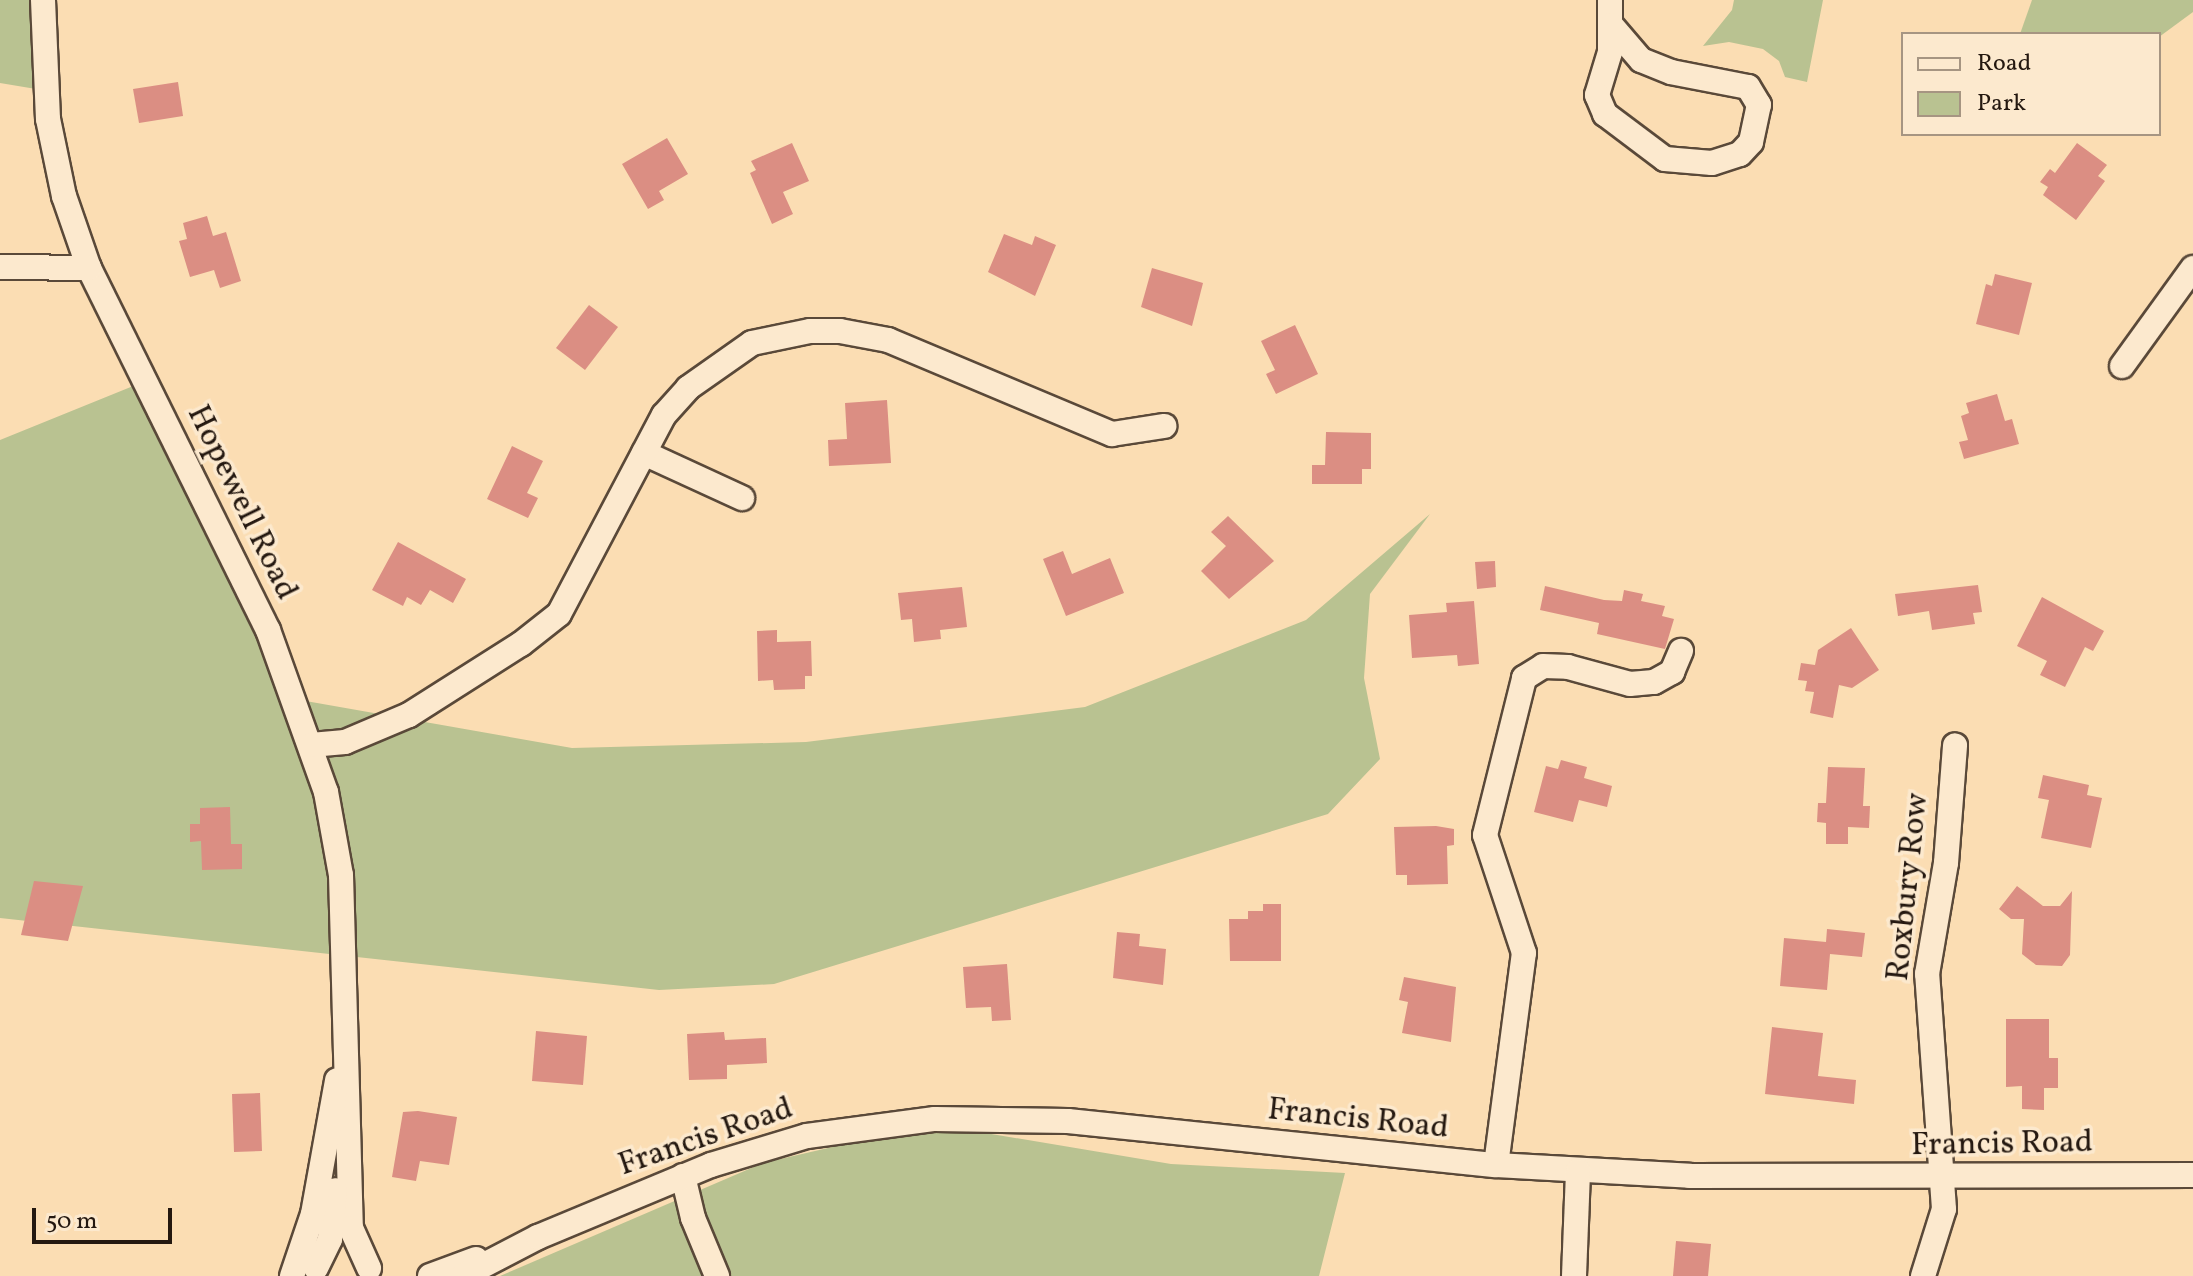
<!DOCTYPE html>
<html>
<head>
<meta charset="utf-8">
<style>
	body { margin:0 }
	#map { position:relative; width:2193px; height:1276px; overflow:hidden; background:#fbddb3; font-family:Vollkorn,serif }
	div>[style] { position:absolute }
	.green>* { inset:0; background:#b9c291 }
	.building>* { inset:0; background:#db8e83 }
	.roads { filter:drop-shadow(2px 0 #5a4939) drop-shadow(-2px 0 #5a4939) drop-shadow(0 2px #5a4939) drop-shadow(0 -2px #5a4939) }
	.minor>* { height:24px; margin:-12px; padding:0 12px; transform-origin:12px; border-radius:12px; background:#fce9ce }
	span { translate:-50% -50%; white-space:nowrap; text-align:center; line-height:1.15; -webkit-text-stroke:7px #fce9ce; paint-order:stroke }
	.street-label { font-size:32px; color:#241810 }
	.legend { position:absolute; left:1901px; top:32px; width:260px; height:104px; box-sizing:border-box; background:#fce9ce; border:2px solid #a69582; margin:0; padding:10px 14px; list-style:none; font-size:24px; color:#241810 }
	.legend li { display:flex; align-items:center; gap:16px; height:40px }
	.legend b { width:40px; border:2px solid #a69582 }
	.scale { position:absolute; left:32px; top:1208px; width:140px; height:36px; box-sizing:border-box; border:4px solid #241810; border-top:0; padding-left:10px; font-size:24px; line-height:28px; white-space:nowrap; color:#241810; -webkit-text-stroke:6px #fce9ce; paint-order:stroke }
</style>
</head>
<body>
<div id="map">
	<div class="green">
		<i style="clip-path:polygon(0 0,39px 0,36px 89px,0 83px)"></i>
		<i style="clip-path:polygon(1734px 0,1823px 0,1807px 82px,1785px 77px,1779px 61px,1763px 49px,1729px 42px,1703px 46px,1732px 10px)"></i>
		<i style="clip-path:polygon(2032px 0,2193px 0,2193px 12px,2159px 37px,2020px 34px)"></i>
		<i style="clip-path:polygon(148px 380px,283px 697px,572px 748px,806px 742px,1085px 707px,1306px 620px,1430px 514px,1370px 594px,1364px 678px,1380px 759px,1328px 814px,774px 984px,659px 990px,0 918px,0 440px)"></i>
		<i style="clip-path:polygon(932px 1124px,1171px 1164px,1345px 1173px,1319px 1276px,500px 1276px,763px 1163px)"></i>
	</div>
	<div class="building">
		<i style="clip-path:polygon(178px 82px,183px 116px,139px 123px,133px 89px)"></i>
		<i style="clip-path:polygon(667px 138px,688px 174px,659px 191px,664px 200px,648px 209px,622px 164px)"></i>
		<i style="clip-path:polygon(792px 143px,809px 181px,783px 192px,793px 214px,772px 224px,750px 173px,756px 170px,751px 161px)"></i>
		<i style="clip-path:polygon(2077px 143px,2107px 165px,2098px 176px,2105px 181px,2076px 220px,2043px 195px,2048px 187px,2040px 182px,2050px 169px,2055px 173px)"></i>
		<i style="clip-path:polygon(207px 216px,213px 236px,226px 232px,241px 281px,220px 288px,214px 270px,190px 277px,179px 241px,187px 239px,183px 223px)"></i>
		<i style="clip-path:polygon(1004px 234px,1032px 245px,1035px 236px,1056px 245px,1035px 296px,988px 272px)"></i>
		<i style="clip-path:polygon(1152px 268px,1203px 283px,1192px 326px,1141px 307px)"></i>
		<i style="clip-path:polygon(1995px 274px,2032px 283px,2019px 335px,1976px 324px,1986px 284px,1992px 286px)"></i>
		<i style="clip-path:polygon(589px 305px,618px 327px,585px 370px,556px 348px)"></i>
		<i style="clip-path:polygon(1295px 325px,1318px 374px,1276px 394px,1266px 374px,1275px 370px,1261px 341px)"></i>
		<i style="clip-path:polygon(1997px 394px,2005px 421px,2012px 419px,2019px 444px,1964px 459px,1959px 442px,1968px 440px,1961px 416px,1969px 413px,1966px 403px)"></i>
		<i style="clip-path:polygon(887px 400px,891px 463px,829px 466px,828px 440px,847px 439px,845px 403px)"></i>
		<i style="clip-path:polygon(1326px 432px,1371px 433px,1371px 469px,1362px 469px,1362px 484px,1312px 484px,1312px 465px,1325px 465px)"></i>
		<i style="clip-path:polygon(512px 446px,543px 461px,527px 493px,538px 498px,528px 518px,487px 499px)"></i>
		<i style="clip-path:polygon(1228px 516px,1274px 561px,1229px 599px,1201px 571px,1226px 546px,1211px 532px)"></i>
		<i style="clip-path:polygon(398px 542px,466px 579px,453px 603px,430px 590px,421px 605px,407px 597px,403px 606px,372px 590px)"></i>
		<i style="clip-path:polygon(1063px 551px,1072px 574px,1110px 558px,1124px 593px,1066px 616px,1043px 559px)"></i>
		<i style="clip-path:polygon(1495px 561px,1496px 587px,1477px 589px,1475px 562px)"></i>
		<i style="clip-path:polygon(1978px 585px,1982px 612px,1973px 613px,1975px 624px,1932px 630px,1929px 611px,1898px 616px,1895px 594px)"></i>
		<i style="clip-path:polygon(1545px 586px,1604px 600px,1622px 601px,1624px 590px,1643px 594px,1641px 601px,1665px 606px,1662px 616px,1674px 619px,1665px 649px,1597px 634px,1599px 623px,1540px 610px)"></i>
		<i style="clip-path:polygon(962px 587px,967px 627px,940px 630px,941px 639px,914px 642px,912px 619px,901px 620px,898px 593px)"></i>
		<i style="clip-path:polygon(2042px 597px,2104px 631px,2093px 651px,2085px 647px,2065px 687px,2040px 675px,2047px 661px,2017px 646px)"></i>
		<i style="clip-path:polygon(1474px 601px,1479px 664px,1458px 666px,1457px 655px,1412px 658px,1409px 615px,1447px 612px,1446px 603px)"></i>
		<i style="clip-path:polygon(1851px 628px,1879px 670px,1852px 688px,1839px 685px,1833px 718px,1810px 713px,1814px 692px,1805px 691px,1807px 681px,1798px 680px,1801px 663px,1815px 665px,1818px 650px)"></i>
		<i style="clip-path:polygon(777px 630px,777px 642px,811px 641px,812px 676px,805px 676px,805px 689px,774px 690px,773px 680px,758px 681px,757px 631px)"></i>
		<i style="clip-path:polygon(1561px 760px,1587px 767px,1584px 778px,1612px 786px,1607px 807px,1579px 800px,1573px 822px,1534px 812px,1546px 766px,1558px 769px)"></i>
		<i style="clip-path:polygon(1828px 767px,1865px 768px,1863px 806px,1870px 806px,1869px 828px,1848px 827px,1848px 844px,1826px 844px,1826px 823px,1817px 822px,1818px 803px,1826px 803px)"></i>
		<i style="clip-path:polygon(2043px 775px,2089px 785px,2087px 795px,2102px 798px,2091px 848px,2041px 838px,2049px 800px,2038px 798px)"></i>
		<i style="clip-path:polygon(230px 807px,231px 844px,242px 844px,242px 869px,202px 870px,201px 841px,190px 842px,190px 824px,200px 824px,200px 808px)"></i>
		<i style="clip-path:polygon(1436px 826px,1454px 829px,1454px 845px,1447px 846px,1448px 884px,1407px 885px,1407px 875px,1396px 875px,1394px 827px)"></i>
		<i style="clip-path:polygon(34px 881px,83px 886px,68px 941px,21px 935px)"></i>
		<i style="clip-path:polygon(2017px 886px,2043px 906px,2060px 906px,2072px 891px,2070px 955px,2062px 966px,2036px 965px,2022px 954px,2024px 919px,2011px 919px,1999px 909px)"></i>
		<i style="clip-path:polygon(1263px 904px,1281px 904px,1281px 961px,1230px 961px,1229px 919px,1248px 919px,1248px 911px,1263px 911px)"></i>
		<i style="clip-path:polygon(1827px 929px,1865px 933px,1862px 957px,1830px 954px,1827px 990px,1780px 986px,1784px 938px,1826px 942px)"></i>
		<i style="clip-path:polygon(1117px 932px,1140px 934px,1139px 946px,1166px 949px,1163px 985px,1113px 978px)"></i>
		<i style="clip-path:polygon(1007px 964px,1011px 1020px,992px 1021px,991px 1007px,966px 1008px,963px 967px)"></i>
		<i style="clip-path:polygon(1404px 977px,1456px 987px,1451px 1042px,1402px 1033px,1408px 1002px,1399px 1000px)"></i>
		<i style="clip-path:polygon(2006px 1019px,2049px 1019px,2049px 1058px,2058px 1058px,2058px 1088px,2044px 1088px,2044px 1110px,2022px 1109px,2022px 1086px,2006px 1087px)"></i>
		<i style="clip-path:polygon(1772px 1027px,1823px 1033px,1818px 1076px,1856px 1080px,1854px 1104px,1765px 1094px)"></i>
		<i style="clip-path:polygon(536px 1031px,587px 1036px,583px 1085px,532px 1081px)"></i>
		<i style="clip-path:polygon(724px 1032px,725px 1040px,766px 1038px,767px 1063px,727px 1065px,727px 1079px,689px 1080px,687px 1034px)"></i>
		<i style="clip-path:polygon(260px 1093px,262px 1151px,234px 1152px,232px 1094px)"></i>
		<i style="clip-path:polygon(418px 1111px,457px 1117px,449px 1165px,420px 1161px,416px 1181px,392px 1177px,403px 1112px)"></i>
		<i style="clip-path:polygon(1676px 1241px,1711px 1244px,1708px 1276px,1673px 1276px)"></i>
	</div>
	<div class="roads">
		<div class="minor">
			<i style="left:43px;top:0;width:119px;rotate:87.6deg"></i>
			<i style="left:48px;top:119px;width:79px;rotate:78.3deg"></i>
			<i style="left:64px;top:196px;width:76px;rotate:70.9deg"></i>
			<i style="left:89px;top:268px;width:404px;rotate:63.7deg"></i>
			<i style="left:268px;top:630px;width:172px;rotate:70.3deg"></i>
			<i style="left:326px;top:792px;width:84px;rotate:79.8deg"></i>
			<i style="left:341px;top:875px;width:353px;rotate:88.4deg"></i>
			<i style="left:351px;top:1228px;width:44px;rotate:65.8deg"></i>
			<i style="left:1610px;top:0;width:52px;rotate:90deg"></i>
			<i style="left:1610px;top:52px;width:45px;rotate:106.8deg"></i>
			<i style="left:1597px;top:95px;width:21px;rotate:67deg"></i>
			<i style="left:1605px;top:114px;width:75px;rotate:36.9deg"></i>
			<i style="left:1665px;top:159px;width:47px;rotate:4.9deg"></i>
			<i style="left:1712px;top:163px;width:29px;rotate:-18deg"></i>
			<i style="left:1740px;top:154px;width:16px;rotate:-47deg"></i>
			<i style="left:1751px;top:142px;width:38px;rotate:-78deg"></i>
			<i style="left:1759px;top:105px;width:21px;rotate:-121deg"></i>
			<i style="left:1748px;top:87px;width:78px;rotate:-169deg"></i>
			<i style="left:1671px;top:72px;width:32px;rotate:-158deg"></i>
			<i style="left:1641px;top:60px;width:46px;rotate:-130.6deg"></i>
			<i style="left:0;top:267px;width:89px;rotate:0.6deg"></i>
			<i style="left:2122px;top:366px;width:121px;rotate:-54.1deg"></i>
			<i style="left:644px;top:453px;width:108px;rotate:24.7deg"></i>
			<i style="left:311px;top:745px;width:34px;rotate:-5deg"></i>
			<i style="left:345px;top:742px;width:69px;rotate:-22.9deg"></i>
			<i style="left:409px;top:715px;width:133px;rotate:-32.4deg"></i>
			<i style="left:521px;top:644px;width:48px;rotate:-38.3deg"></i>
			<i style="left:559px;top:614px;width:225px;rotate:-62.2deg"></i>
			<i style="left:664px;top:415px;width:36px;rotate:-48deg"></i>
			<i style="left:688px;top:388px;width:78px;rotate:-35.1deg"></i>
			<i style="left:752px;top:343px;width:59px;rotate:-11.7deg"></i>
			<i style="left:810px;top:331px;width:30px"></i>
			<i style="left:840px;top:331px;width:49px;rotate:10.6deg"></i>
			<i style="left:888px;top:340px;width:243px;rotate:22.8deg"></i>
			<i style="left:1112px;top:434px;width:53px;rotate:-8.7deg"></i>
			<i style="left:1496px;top:1165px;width:214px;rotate:-82.5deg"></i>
			<i style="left:1524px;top:953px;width:124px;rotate:-108.3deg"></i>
			<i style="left:1485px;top:835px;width:162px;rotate:-76deg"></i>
			<i style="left:1524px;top:678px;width:22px;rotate:-32deg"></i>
			<i style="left:1543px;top:666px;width:25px;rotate:2deg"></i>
			<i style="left:1568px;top:667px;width:64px;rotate:15.3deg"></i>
			<i style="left:1630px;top:684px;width:24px;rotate:-5deg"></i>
			<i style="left:1654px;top:682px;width:21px;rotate:-29deg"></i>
			<i style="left:1672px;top:672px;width:23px;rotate:-67deg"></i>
			<i style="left:683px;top:1176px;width:43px;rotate:76.6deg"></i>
			<i style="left:693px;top:1218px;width:63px;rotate:67.5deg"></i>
			<i style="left:316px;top:1268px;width:32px;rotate:-64deg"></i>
			<i style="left:330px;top:1239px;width:49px;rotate:-84.2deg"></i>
			<i style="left:292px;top:1276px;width:65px;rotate:-71.3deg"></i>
			<i style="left:313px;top:1214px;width:136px;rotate:-79.8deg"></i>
			<i style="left:430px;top:1276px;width:49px;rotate:-20.3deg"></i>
			<i style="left:463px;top:1276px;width:85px;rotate:-27.5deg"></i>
			<i style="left:538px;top:1237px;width:187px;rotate:-22.6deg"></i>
			<i style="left:711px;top:1165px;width:100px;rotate:-16.8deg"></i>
			<i style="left:807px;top:1136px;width:129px;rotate:-7.6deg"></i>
			<i style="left:935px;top:1119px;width:133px;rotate:0.9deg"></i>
			<i style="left:1068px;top:1121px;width:430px;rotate:5.9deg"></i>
			<i style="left:1496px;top:1165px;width:194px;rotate:3.2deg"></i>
			<i style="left:1690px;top:1176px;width:503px;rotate:-0.11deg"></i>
			<i style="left:1574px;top:1276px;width:105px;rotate:-87.8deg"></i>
			<i style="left:1923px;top:1276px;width:70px;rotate:-72.6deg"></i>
			<i style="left:1944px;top:1209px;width:236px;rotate:-94.1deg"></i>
			<i style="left:1927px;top:974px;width:113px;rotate:-80.3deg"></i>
			<i style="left:1946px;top:863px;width:118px;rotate:-85.6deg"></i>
		</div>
	</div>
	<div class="street-label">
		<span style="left:241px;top:503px;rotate:64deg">Hopewell Road</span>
		<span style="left:1909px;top:887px;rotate:-84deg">Roxbury Row</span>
		<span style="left:1358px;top:1120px;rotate:6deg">Francis Road</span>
		<span style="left:706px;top:1138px;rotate:-19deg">Francis Road</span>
		<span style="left:2002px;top:1145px;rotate:-1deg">Francis Road</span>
	</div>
	<ul class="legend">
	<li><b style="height:10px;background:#fce9ce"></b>Road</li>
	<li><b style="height:22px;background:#b9c291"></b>Park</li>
	</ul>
	<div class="scale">50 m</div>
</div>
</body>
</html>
